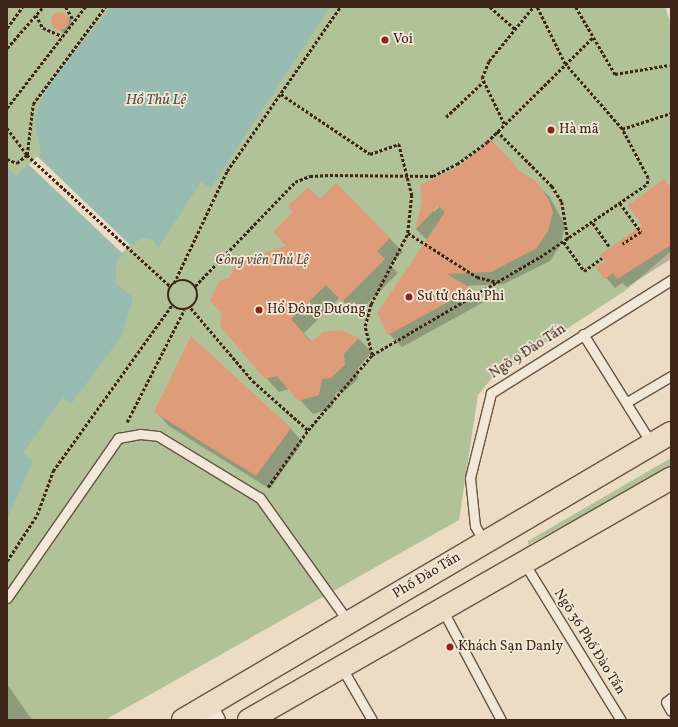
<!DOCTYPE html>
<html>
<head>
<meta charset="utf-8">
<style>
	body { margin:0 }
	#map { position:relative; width:678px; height:727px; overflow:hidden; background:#ebdcc3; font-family:Vollkorn,serif }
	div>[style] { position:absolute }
	.green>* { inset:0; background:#b1c299 }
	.water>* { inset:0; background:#98bcb2 }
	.pier>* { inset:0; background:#ebdcc3 }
	.shadow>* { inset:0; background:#0003 }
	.building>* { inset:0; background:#df9c7b }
	.round { border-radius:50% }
	.path>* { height:2.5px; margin-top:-1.25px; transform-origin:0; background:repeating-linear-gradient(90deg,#3f2518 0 3px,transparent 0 5px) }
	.path>.ring { margin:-1.25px; padding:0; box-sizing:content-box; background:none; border:2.5px solid #3f2518; border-radius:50% }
	.roads { filter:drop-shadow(1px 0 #6a5343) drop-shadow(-1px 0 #6a5343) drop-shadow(0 1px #6a5343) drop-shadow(0 -1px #6a5343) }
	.lane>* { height:9px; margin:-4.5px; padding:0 4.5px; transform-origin:4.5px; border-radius:4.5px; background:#f2e8d8 }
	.street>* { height:17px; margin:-8.5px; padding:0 8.5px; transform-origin:8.5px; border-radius:8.5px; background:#f2e8d8 }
	.primary>* { height:22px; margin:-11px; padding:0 11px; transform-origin:11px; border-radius:11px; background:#ebdcc3 }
	.dots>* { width:11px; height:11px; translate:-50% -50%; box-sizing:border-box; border:2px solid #f2e8d8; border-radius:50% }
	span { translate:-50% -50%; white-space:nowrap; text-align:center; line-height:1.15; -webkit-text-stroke:3.5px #f2e8d8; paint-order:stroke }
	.poi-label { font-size:14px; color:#3f2518 }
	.left { translate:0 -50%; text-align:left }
	.park-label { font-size:14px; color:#5c4c38; font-style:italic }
	.street-label { font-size:14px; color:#3f2518 }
	.water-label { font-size:15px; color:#554b3e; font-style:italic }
	.frame { position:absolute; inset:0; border:8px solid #3f2518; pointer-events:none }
</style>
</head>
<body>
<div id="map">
	<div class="green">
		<i style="clip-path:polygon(7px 7px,665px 7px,671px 24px,671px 251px,626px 290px,492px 378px,478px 395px,459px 520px,105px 720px,7px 720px)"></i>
		<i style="clip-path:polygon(671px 458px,671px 468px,528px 545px,528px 541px)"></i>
	</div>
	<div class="water">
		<i style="clip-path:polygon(111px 7px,330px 7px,211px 188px,201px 182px,158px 248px,153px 240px,143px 238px,130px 245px,116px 262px,116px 284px,133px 297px,122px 336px,71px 404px,63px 397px,23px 453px,33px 461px,7px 520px,7px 167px,15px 176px,41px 153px,34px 120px,46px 88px)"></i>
	</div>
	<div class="pier">
		<i style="clip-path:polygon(37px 156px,130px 245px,122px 253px,29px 165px)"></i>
	</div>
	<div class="shadow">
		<i style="clip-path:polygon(61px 13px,71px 19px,72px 25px,64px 34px,52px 21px)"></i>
		<i style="clip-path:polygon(evenodd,524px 175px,549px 196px,565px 225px,561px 244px,550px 261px,504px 284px,465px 286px,484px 302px,402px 347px,389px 334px,427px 240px,416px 229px,424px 202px,524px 175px,441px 202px,442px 204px,434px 212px,434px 209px,441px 202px)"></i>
		<i style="clip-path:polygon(664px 181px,671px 188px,671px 259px,627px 287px,622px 283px,615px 288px,598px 268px,644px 225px)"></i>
		<i style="clip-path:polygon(336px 184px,403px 252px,390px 265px,398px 273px,356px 315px,340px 298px,304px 333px,312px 342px,358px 338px,372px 352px,358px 368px,358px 379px,345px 391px,336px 392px,332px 408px,313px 414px,290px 389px,279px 392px,266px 378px,231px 278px,288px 246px,320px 201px)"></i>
		<i style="clip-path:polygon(156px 412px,290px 428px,303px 442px,270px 489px,169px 426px)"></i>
		<i style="clip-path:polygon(7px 684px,32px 720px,7px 720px)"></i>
	</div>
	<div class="building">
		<i class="round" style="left:51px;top:12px;width:18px;height:18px"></i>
		<i style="clip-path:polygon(491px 139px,521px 172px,537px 182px,549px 200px,553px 212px,548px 231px,537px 248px,491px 272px,447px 274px,472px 289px,388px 335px,377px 313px,445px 212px,438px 206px,415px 230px,422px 202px,420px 185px,460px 166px)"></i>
		<i style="clip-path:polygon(664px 179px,671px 189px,671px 245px,617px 279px,613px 273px,605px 279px,596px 268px,605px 261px,600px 255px,642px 225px,628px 205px)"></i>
		<i style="clip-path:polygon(336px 183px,390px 238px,377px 251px,385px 259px,342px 302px,326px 285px,291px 319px,311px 342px,323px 332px,341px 330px,359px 338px,344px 354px,345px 365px,331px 378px,322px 379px,319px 395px,298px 401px,277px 376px,265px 379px,220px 326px,222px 313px,210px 301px,219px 281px,230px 277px,237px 262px,286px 246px,273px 232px,293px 212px,288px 206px,308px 187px,320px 199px)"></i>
		<i style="clip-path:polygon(191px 336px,291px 428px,256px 476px,154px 412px)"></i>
	</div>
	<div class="path">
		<i style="left:66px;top:7px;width:14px;rotate:60deg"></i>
		<i style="left:490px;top:7px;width:33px;rotate:41deg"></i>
		<i style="left:576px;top:7px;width:78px;rotate:59.8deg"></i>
		<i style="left:615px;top:74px;width:55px;rotate:-9.5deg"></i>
		<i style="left:36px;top:15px;width:15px;rotate:62deg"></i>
		<i style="left:43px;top:28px;width:21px;rotate:23deg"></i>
		<i style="left:7px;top:28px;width:26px;rotate:-54deg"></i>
		<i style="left:7px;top:48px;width:55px;rotate:-48.7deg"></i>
		<i style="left:281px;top:94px;width:107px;rotate:34deg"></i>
		<i style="left:370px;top:154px;width:31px;rotate:-19deg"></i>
		<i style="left:399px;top:144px;width:53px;rotate:75.7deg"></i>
		<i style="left:412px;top:195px;width:38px;rotate:96deg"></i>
		<i style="left:7px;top:108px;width:128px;rotate:-52.3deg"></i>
		<i style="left:446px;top:117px;width:51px;rotate:-43.4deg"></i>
		<i style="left:504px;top:124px;width:51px;rotate:-115.6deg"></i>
		<i style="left:482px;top:78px;width:18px;rotate:-68deg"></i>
		<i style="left:489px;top:61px;width:70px;rotate:-50.8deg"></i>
		<i style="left:7px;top:128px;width:34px;rotate:53deg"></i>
		<i style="left:27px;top:155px;width:195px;rotate:42.5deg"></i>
		<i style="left:622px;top:129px;width:52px;rotate:-18.1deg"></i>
		<i style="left:497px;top:131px;width:78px;rotate:45deg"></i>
		<i style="left:552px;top:186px;width:19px;rotate:58deg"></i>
		<i style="left:562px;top:202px;width:38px;rotate:81deg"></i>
		<i style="left:7px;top:159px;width:11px;rotate:22deg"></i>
		<i style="left:17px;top:163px;width:13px;rotate:-39deg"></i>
		<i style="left:27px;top:155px;width:51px;rotate:-83.3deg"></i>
		<i style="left:33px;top:104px;width:121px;rotate:-53.4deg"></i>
		<i style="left:620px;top:203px;width:36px;rotate:54deg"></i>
		<i style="left:641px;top:232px;width:22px;rotate:146deg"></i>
		<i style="left:593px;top:223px;width:29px;rotate:55deg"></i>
		<i style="left:564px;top:242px;width:35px;rotate:55deg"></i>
		<i style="left:584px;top:271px;width:22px;rotate:-36deg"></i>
		<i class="ring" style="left:168px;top:280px;width:27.5px;height:27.5px"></i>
		<i style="left:174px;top:283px;width:124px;rotate:-64.7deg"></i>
		<i style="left:227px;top:171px;width:199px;rotate:-55.4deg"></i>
		<i style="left:195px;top:286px;width:144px;rotate:-46.1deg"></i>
		<i style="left:295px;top:182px;width:16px;rotate:-22deg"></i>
		<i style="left:310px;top:176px;width:20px;rotate:-3deg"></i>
		<i style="left:330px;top:175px;width:103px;rotate:0.6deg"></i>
		<i style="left:433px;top:176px;width:27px;rotate:-27deg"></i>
		<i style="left:457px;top:164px;width:37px;rotate:-36deg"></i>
		<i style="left:487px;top:142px;width:148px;rotate:-44.7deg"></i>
		<i style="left:191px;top:308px;width:96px;rotate:49.7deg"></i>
		<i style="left:253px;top:381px;width:74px;rotate:41.7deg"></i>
		<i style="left:372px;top:355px;width:30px;rotate:-104deg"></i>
		<i style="left:365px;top:326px;width:23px;rotate:-75deg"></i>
		<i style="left:371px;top:304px;width:80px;rotate:-62.5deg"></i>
		<i style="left:408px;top:233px;width:82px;rotate:32.5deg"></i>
		<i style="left:477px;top:277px;width:21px;rotate:14deg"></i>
		<i style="left:127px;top:422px;width:126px;rotate:-63deg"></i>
		<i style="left:268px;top:487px;width:70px;rotate:-54.9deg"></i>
		<i style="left:308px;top:430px;width:99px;rotate:-49.5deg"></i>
		<i style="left:372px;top:355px;width:194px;rotate:-30.3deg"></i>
		<i style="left:540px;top:257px;width:130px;rotate:-34.3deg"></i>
		<i style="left:647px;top:184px;width:6px;rotate:-81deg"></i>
		<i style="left:648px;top:178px;width:55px;rotate:-118deg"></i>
		<i style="left:622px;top:129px;width:86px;rotate:-131.2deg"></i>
		<i style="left:565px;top:64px;width:64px;rotate:-116.2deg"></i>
		<i style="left:7px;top:561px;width:55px;rotate:-56.9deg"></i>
		<i style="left:37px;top:515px;width:47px;rotate:-70deg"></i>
		<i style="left:53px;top:471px;width:204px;rotate:-54.4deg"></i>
	</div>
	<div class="roads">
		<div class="lane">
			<i style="left:583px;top:334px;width:128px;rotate:58deg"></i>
			<i style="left:627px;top:402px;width:51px;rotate:-30.6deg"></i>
			<i style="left:484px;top:542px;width:18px;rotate:-119deg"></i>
			<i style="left:475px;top:526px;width:48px;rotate:-95.9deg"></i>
			<i style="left:470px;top:478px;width:88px;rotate:-76.1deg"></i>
			<i style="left:491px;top:393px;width:213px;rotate:-32.1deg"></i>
			<i style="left:523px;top:561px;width:187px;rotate:58.4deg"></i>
			<i style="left:7px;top:598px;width:195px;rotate:-55.2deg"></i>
			<i style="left:118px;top:438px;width:22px;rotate:-10deg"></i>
			<i style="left:140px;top:434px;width:18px;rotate:6deg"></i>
			<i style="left:158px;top:436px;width:119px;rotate:31.3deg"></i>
			<i style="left:260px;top:498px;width:153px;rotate:54.5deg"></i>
			<i style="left:442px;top:609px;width:126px;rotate:62deg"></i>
			<i style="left:342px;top:668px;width:60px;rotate:60deg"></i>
			<i style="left:671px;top:698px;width:6px;rotate:141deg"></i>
			<i style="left:666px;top:702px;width:10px;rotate:61deg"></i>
		</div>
		<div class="street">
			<i style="left:208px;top:706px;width:16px;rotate:60deg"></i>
		</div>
		<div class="primary">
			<i style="left:183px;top:720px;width:566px;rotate:-30.46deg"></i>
			<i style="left:249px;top:720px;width:486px;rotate:-29.8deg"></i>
		</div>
	</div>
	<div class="dots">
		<i style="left:385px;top:40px;background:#8f2418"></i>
		<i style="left:551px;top:130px;background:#8f2418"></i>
		<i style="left:409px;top:297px;background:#8f2418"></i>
		<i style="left:259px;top:310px;background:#8f2418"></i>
		<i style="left:450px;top:647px;background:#8f2418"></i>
	</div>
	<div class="poi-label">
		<span class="left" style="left:393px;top:40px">Voi</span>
		<span class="left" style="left:559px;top:130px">Hà mã</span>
		<span class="left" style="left:417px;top:297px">Sư tử châu Phi</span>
		<span class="left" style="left:267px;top:310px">Hổ Đông Dương</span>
		<span class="left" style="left:458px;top:647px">Khách Sạn Danly</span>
	</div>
	<div class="park-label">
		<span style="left:262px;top:261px">Công viên Thủ Lệ</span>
	</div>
	<div class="street-label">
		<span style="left:528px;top:352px;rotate:-33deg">Ngõ 9 Đào Tấn</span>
		<span style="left:427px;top:576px;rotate:-31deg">Phố Đào Tấn</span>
		<span style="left:589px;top:642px;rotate:58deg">Ngõ 36 Phố Đào Tấn</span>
	</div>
	<div class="water-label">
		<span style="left:156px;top:101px">Hồ Thủ Lệ</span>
	</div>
	<div class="frame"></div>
</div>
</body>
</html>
